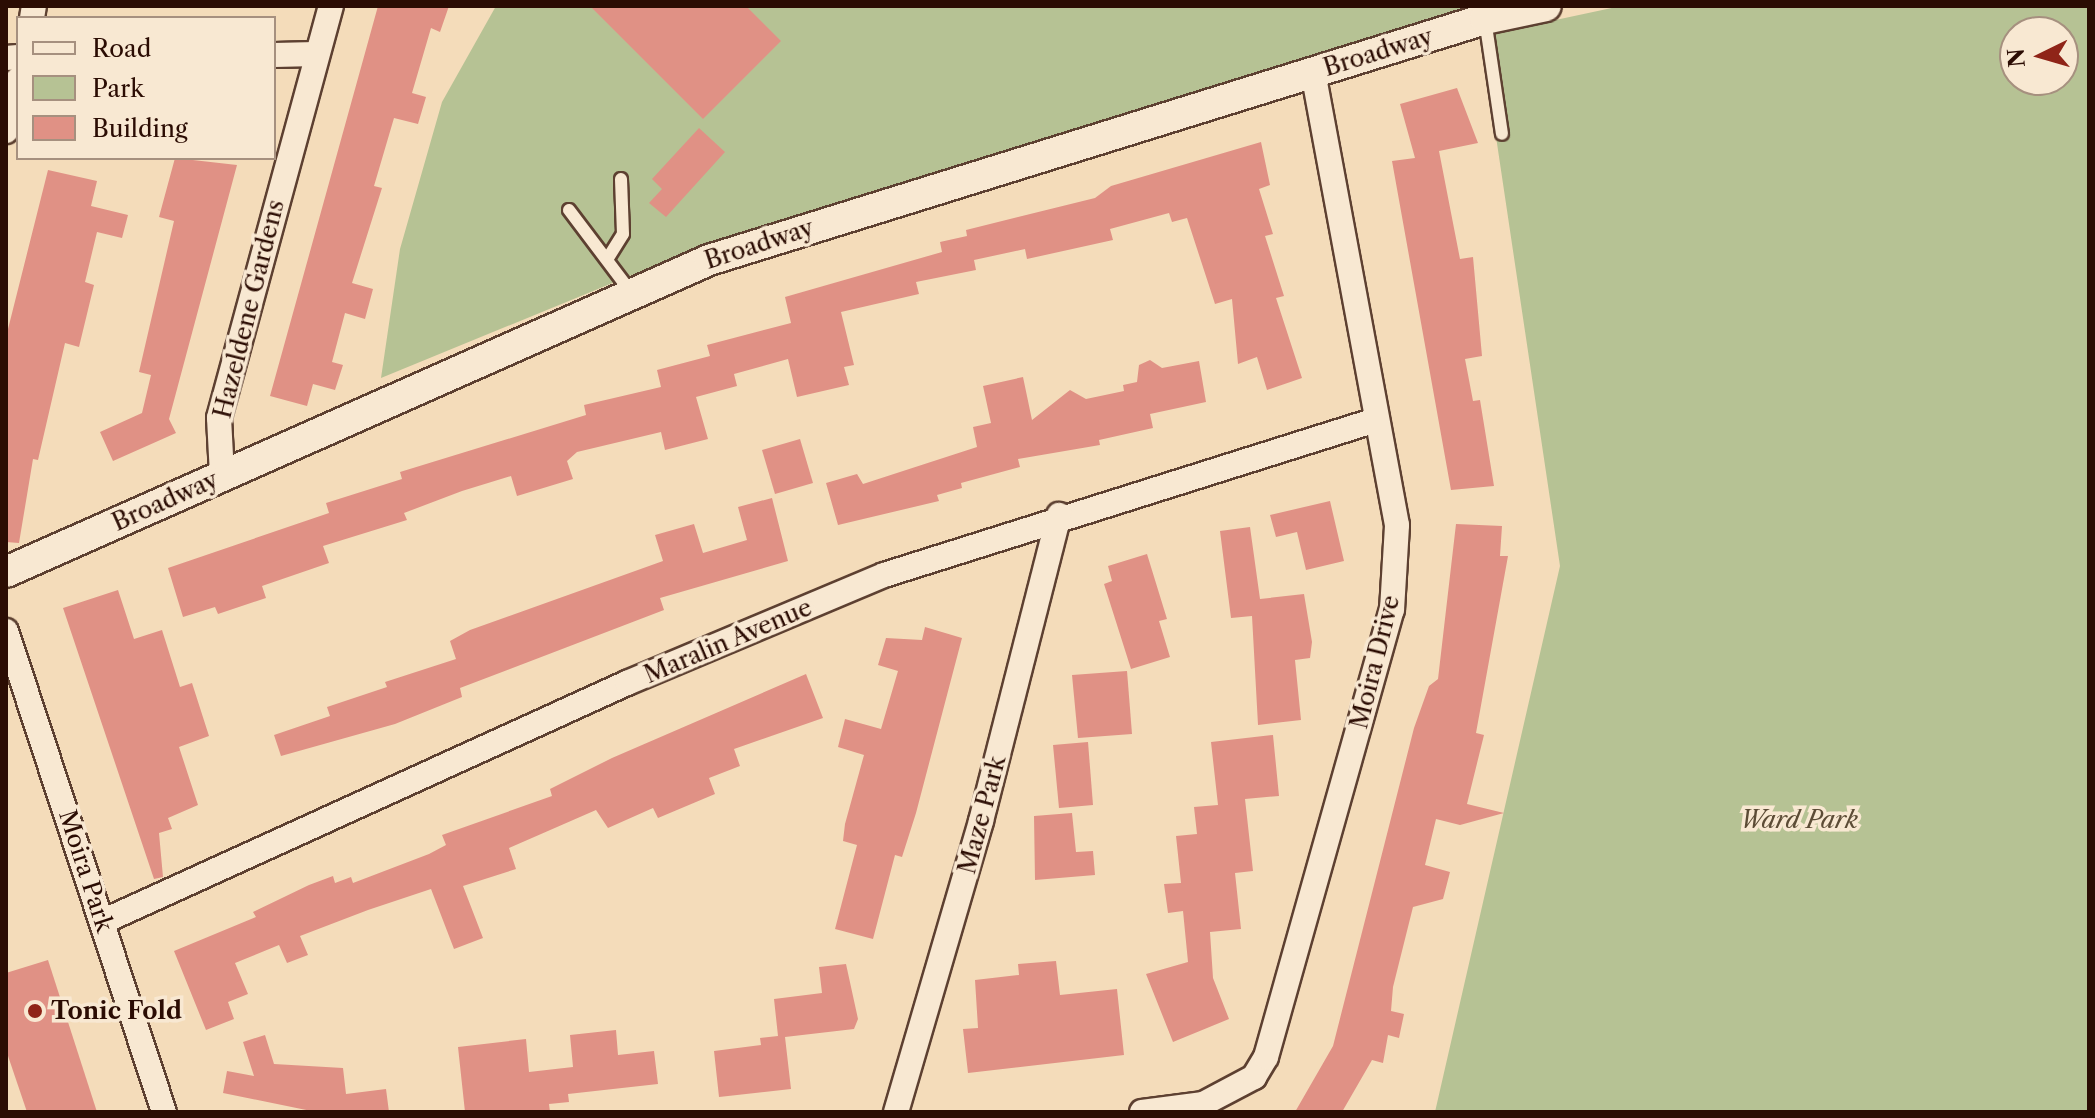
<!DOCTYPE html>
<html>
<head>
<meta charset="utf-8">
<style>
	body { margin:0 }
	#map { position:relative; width:2095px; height:1118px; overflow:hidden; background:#f4dcba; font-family:"Libre Caslon Text",serif }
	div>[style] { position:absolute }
	.green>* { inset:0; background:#b6c294 }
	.building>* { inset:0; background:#e09185 }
	.roads { filter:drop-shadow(2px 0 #5d4031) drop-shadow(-2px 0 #5d4031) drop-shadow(0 2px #5d4031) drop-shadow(0 -2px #5d4031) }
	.service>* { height:12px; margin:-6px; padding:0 6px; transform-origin:6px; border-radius:6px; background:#f8e8d2 }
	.minor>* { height:24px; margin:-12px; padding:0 12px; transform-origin:12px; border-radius:12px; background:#f8e8d2 }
	.tertiary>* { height:30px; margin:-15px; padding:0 15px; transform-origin:15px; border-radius:15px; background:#f8e8d2 }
	.dots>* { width:22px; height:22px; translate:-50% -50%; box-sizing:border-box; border:4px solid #f8e8d2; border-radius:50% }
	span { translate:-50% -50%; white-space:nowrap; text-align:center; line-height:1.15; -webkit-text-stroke:7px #f8e8d2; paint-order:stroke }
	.street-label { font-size:24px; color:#2b0c03 }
	.park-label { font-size:24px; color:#5c4c36; font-style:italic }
	.poi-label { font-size:24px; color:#2b0c03; font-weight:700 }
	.left { translate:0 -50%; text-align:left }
	.frame { position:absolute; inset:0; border:8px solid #2b0c03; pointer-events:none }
	.legend { position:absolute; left:16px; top:16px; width:260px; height:144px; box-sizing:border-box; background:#f8e8d2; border:2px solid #a6907f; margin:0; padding:10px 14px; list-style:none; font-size:24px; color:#2b0c03 }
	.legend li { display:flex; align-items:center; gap:16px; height:40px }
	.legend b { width:40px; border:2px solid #a6907f }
	.north { position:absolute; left:1999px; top:16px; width:80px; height:80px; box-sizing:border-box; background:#f8e8d2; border:2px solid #a6907f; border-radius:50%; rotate:265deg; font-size:22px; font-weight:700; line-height:32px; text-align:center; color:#2b0c03 }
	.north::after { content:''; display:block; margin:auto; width:28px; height:36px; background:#8f2418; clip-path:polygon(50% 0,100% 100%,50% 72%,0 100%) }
</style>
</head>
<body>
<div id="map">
	<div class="green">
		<i style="clip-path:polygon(496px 6px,1485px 6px,632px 275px,381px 378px,400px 249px,442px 102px)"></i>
		<i style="clip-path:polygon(evenodd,1621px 6px,2089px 6px,2089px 1112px,1435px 1112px,1560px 566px,1481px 36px,1621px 6px,2015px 32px,2063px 32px,2063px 80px,2015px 80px,2015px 32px)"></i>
	</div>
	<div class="building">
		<i style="clip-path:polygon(378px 6px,449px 6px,440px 32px,431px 28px,412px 93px,426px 97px,418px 124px,394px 118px,374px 186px,382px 188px,352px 283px,373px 289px,365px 319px,345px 313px,332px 362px,343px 365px,335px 390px,313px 384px,307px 406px,270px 396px)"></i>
		<i style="clip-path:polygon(590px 6px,746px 6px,781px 41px,703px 119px)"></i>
		<i style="clip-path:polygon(1457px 88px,1478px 143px,1439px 151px,1460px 259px,1473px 257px,1482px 356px,1465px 359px,1473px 401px,1480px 400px,1494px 486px,1451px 490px,1392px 161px,1415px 158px,1400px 104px)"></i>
		<i style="clip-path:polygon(699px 128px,725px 152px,666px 217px,649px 203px,662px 189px,652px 179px)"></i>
		<i style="clip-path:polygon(1261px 142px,1270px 185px,1259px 189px,1273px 234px,1265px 236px,1284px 296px,1276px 298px,1302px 378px,1267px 390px,1257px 357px,1238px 364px,1232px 299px,1215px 304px,1187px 218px,1172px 222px,1169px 213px,1110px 229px,1113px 240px,1027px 259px,1025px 249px,974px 260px,976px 270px,916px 282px,919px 294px,841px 312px,854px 365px,844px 367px,849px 385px,797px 397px,788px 359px,734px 374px,737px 386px,696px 397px,708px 439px,665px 450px,661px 432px,577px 452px,567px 461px,573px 479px,517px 496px,511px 476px,462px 491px,404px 513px,407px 520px,323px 546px,329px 563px,262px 586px,266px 598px,218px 614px,215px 607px,183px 617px,168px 568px,329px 513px,326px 503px,402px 479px,400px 472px,586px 415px,584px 405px,661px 387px,657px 370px,710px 356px,707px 345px,791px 323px,785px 297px,942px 252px,940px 242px,967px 236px,966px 230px,1095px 198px,1111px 186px)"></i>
		<i style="clip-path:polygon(175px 158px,237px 165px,169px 419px,176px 433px,113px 461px,100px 432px,142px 413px,151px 375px,139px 372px,174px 221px,159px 217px)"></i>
		<i style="clip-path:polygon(48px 170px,97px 181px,91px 206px,128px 215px,122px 238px,97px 232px,85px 282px,94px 285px,79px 347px,65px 343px,38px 460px,33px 459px,19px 543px,6px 542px,6px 337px)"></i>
		<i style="clip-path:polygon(1150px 360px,1162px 368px,1199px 361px,1206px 402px,1150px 414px,1153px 428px,1099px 440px,1100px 445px,1018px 459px,1020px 467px,961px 483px,962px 488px,937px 495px,939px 501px,838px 525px,826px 483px,857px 474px,863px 484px,977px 447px,973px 427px,991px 423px,983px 386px,1023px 377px,1032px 420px,1070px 390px,1086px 399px,1124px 391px,1123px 385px,1137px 382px,1139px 365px)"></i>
		<i style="clip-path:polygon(800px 439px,813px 483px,775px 494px,762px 450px)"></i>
		<i style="clip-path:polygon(772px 498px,788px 561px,660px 598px,664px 610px,460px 688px,462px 697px,395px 724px,281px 756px,274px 735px,330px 716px,327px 707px,387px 687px,385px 682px,456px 659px,450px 641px,470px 630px,663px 561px,655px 535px,694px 524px,703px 553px,747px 540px,738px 507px)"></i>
		<i style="clip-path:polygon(1330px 501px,1344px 561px,1306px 570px,1297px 532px,1276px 537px,1270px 515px)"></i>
		<i style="clip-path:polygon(1456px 524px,1502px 526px,1500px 556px,1508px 556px,1476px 733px,1484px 735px,1467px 804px,1504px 813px,1460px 825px,1436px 819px,1425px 865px,1450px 872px,1443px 899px,1413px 907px,1393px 987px,1391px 1011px,1404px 1014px,1399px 1038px,1388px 1035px,1383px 1063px,1372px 1060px,1342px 1112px,1295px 1112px,1333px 1046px,1414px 728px,1429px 686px,1438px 679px)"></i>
		<i style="clip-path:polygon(1250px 527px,1260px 599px,1304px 594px,1312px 642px,1310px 658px,1295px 660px,1301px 720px,1258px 725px,1252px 616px,1231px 618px,1220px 531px)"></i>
		<i style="clip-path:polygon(1147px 554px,1167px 619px,1159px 621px,1170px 657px,1131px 669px,1104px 584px,1112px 581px,1108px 566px)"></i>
		<i style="clip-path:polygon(118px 590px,134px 639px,162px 630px,180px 687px,192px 683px,209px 736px,179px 747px,198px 805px,168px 818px,172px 829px,159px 833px,163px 877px,154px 879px,63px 608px)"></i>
		<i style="clip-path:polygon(925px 627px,962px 638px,916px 813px,902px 857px,895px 855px,873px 939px,835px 929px,857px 845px,843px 841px,845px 824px,864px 755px,838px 747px,845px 719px,881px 729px,898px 671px,878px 665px,886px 638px,922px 640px)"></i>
		<i style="clip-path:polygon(1127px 671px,1132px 734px,1078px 738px,1072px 675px)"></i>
		<i style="clip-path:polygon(806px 674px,823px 718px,734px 749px,740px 766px,709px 778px,715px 794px,658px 818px,653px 808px,608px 828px,596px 810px,509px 848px,516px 869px,463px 886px,483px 938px,454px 949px,431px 889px,368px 910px,300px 936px,308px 955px,287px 963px,279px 945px,235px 963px,248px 994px,228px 1002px,234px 1019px,206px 1030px,174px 951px,256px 917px,253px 912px,309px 885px,333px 876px,335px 883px,351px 877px,353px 883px,429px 854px,446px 845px,442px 835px,552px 796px,550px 789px,612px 758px)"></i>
		<i style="clip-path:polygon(1273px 735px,1279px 796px,1245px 799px,1253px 871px,1235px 873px,1241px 929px,1210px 932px,1213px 978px,1229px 1019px,1173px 1042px,1146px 974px,1188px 962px,1183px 911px,1168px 913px,1164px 884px,1181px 883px,1176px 836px,1197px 834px,1194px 807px,1218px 805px,1211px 742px)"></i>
		<i style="clip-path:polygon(1088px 742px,1093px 805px,1059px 808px,1053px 745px)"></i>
		<i style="clip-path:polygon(1072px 813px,1076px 852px,1093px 851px,1095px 875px,1035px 880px,1034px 816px)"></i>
		<i style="clip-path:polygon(48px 960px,97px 1112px,27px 1112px,6px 1050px,6px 973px)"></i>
		<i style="clip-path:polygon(1056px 961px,1060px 995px,1117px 989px,1124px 1055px,968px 1073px,963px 1029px,978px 1028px,975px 980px,1019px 975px,1018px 964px)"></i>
		<i style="clip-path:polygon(846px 964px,858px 1019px,854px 1029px,785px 1037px,791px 1089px,719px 1097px,714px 1051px,761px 1045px,760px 1038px,778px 1036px,774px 999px,822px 993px,819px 967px)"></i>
		<i style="clip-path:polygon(616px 1030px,618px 1055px,654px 1051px,658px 1084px,568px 1094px,569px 1102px,549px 1104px,550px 1112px,465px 1112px,458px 1047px,526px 1039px,529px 1072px,573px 1067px,570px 1035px)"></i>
		<i style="clip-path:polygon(265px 1035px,274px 1064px,343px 1068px,346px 1094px,386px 1089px,389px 1112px,316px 1112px,223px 1093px,227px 1071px,254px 1076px,243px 1042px)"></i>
	</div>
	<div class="roads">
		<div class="service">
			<i style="left:1485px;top:19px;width:116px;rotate:81.6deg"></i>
			<i style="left:569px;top:210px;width:101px;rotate:53deg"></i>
			<i style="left:608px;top:258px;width:28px;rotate:-58deg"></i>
			<i style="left:623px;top:234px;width:55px;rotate:-92.1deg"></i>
		</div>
		<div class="minor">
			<i style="left:32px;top:18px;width:12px;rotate:-81deg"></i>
			<i style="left:274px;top:55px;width:42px;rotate:-1.4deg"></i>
			<i style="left:6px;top:58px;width:12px;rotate:-5deg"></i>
			<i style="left:6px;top:131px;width:53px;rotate:-77deg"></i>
			<i style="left:222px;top:475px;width:57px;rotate:-93deg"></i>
			<i style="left:219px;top:418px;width:427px;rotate:-74.8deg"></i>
			<i style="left:6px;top:631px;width:506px;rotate:71.82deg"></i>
			<i style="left:102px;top:922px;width:577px;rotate:-24.48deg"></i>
			<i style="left:627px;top:683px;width:279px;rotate:-22.8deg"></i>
			<i style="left:884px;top:575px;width:516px;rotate:-17.49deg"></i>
			<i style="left:896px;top:1112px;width:303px;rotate:-73.7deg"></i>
			<i style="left:981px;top:821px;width:316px;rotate:-75.7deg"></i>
			<i style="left:1142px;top:1112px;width:62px;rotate:-7.5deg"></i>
			<i style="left:1203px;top:1104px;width:58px;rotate:-27.9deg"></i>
			<i style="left:1254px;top:1077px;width:23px;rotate:-59deg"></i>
			<i style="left:1266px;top:1057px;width:464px;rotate:-74.3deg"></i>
			<i style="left:1392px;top:610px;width:85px;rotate:-86.6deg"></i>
			<i style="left:1397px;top:525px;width:461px;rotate:-100.5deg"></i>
		</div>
		<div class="tertiary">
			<i style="left:6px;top:572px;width:769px;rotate:-23.93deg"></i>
			<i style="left:709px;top:260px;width:813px;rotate:-17.25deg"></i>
			<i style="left:1485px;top:19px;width:62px;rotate:-12deg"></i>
		</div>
	</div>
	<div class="dots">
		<i style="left:35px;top:1011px;background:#8f2418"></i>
	</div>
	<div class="street-label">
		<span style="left:1378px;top:52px;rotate:-17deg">Broadway</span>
		<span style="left:759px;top:244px;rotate:-18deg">Broadway</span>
		<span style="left:249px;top:309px;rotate:-76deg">Hazeldene Gardens</span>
		<span style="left:165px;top:501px;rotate:-24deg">Broadway</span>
		<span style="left:728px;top:641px;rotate:-23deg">Maralin Avenue</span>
		<span style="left:1375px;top:662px;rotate:-76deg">Moira Drive</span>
		<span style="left:982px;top:815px;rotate:-75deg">Maze Park</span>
		<span style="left:86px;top:871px;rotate:72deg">Moira Park</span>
	</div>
	<div class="park-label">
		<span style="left:1799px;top:820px">Ward Park</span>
	</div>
	<div class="poi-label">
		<span class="left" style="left:51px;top:1011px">Tonic Fold</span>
	</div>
	<div class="frame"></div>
	<ul class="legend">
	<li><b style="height:10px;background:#f8e8d2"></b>Road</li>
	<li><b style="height:22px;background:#b6c294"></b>Park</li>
	<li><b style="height:22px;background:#e09185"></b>Building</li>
	</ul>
	<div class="north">N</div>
</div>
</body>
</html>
